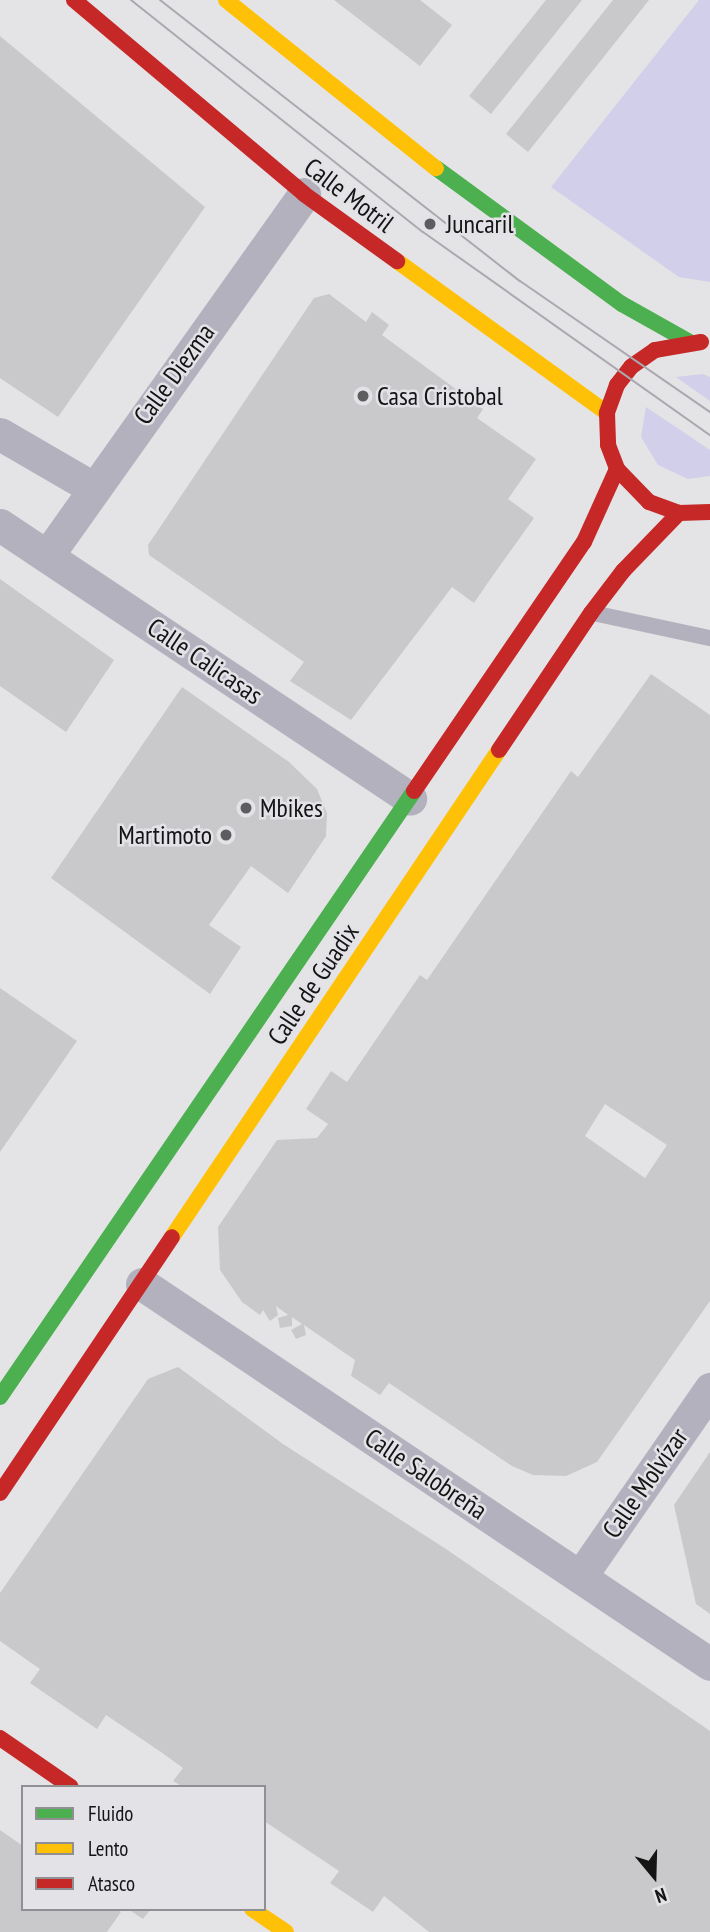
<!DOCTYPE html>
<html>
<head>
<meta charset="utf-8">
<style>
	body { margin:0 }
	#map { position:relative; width:710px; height:1932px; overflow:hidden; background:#e4e3e6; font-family:"PT Sans Narrow",sans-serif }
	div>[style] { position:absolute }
	.green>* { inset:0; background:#d2cfea }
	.building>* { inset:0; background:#c9c9cb }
	.lane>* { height:16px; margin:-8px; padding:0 8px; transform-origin:8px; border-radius:8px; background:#b3b1bd }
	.street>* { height:33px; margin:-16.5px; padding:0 16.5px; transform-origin:16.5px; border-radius:16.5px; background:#b3b1bd }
	.fast>* { height:16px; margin:-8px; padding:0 8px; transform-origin:8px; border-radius:8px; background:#4caf50 }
	.slow>* { height:16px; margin:-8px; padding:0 8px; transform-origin:8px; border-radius:8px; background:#ffc107 }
	.jam>* { height:16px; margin:-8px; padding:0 8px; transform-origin:8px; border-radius:8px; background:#c62828 }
	.tram>* { height:2px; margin:-1px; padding:0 1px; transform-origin:1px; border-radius:1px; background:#aaa9b0 }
	.dots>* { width:19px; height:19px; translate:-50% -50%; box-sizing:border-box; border:4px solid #e3e2e7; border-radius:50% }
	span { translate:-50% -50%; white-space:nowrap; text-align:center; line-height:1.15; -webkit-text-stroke:5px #e3e2e7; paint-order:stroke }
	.street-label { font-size:26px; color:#141415 }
	.poi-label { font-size:26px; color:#141415 }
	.left { translate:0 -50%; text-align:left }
	.right { translate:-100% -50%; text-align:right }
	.legend { position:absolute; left:21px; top:1785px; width:245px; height:126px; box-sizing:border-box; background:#e3e2e7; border:2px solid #909093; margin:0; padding:9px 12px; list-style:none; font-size:21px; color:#141415 }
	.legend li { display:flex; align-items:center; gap:14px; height:35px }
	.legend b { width:35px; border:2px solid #909093 }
	.north { position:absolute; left:619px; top:1841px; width:70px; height:70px; -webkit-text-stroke:5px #e3e2e7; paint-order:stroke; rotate:161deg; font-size:19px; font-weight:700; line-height:28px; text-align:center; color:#141415 }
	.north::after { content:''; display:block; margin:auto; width:24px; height:32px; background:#141415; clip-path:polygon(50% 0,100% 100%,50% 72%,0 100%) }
</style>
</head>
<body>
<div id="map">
	<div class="green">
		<i style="clip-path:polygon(699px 0,710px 0,710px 282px,679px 277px,551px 187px)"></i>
		<i style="clip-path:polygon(703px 374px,710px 377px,710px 401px,676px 377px)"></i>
		<i style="clip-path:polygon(646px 407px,710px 450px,710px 476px,688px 479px,658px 465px,641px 437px)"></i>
	</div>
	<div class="building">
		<i style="clip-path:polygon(334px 0,420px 0,452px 25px,420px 66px)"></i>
		<i style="clip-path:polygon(546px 0,582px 0,491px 114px,469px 96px)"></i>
		<i style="clip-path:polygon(613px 0,649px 0,528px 152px,506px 134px)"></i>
		<i style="clip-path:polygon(0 36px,205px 207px,58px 417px,0 378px)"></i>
		<i style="clip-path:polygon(329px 294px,366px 322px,372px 312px,389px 325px,382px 335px,483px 409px,477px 418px,536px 459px,508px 499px,534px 518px,489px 581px,474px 603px,452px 587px,351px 720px,290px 681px,304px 662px,149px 555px,148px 545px,314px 298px)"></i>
		<i style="clip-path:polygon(0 579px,114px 660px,66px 732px,0 686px)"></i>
		<i style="clip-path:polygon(evenodd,651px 674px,710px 715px,710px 1301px,597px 1462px,566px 1476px,533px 1475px,512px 1466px,389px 1383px,380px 1395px,351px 1376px,355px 1360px,304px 1325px,306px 1335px,296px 1339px,291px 1330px,302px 1324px,292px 1317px,292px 1326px,280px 1328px,278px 1318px,288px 1315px,276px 1306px,278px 1315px,270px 1321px,263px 1310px,260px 1315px,242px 1302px,220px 1270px,218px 1227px,277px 1140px,317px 1138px,328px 1124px,306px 1109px,331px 1071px,347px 1082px,420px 975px,427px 980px,571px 771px,578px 777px,651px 674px,605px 1104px,667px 1145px,645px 1178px,585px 1136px,605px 1104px)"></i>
		<i style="clip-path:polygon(182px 687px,289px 762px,317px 789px,327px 813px,326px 836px,288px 893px,251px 866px,209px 925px,241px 947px,210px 994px,51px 878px)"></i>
		<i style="clip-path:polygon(0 988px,77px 1041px,0 1152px)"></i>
		<i style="clip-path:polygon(178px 1367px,283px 1444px,446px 1549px,710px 1731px,710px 1932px,429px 1932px,384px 1896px,373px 1912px,330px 1883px,339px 1871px,264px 1821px,264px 1787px,183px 1787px,173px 1781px,183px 1768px,161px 1752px,106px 1715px,97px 1729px,30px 1683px,40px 1669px,0 1641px,0 1593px,148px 1379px)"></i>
		<i style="clip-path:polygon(710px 1452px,710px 1614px,696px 1604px,674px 1505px)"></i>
		<i style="clip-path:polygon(0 1830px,23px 1846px,23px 1909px,117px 1909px,121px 1912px,107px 1932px,0 1932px)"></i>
		<i style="clip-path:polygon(128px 1909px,151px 1909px,143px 1919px)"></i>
	</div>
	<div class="lane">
		<i style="left:593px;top:613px;width:120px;rotate:12.1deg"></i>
	</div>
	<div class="street">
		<i style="left:0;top:434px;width:108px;rotate:30.1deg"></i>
		<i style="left:0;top:525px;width:493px;rotate:33.7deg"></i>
		<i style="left:47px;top:556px;width:444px;rotate:-54.6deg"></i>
		<i style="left:142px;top:1284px;width:683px;rotate:33.78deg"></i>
		<i style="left:580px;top:1577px;width:229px;rotate:-55.3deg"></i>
	</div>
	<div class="fast">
		<i style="left:436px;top:168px;width:230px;rotate:36.2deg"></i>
		<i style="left:622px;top:304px;width:76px;rotate:29.3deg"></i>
		<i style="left:0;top:1397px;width:734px;rotate:-55.66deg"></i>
	</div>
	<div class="slow">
		<i style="left:226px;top:0;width:269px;rotate:38.7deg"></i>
		<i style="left:397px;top:261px;width:259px;rotate:35.9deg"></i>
		<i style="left:172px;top:1237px;width:587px;rotate:-56.12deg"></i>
		<i style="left:252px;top:1909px;width:41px;rotate:34.1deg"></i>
	</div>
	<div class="jam">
		<i style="left:74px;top:0;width:301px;rotate:40.1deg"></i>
		<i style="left:304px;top:194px;width:115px;rotate:35.8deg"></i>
		<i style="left:701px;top:342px;width:47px;rotate:170.1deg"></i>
		<i style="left:655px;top:350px;width:29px;rotate:145deg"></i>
		<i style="left:631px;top:367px;width:23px;rotate:128deg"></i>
		<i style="left:617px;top:385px;width:30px;rotate:110deg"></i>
		<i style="left:607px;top:413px;width:32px;rotate:88deg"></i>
		<i style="left:608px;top:445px;width:26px;rotate:69deg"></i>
		<i style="left:617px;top:469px;width:46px;rotate:45.9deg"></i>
		<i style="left:649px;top:502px;width:32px;rotate:20deg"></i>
		<i style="left:679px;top:513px;width:31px;rotate:-2deg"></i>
		<i style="left:499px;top:750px;width:165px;rotate:-56.1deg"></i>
		<i style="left:591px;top:613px;width:53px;rotate:-52.7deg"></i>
		<i style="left:623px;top:571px;width:81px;rotate:-46deg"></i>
		<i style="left:414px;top:791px;width:301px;rotate:-55.7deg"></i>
		<i style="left:584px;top:542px;width:80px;rotate:-65.7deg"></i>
		<i style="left:0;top:1493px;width:308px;rotate:-56.1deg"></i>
		<i style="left:0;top:1738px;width:86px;rotate:34.6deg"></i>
	</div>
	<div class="tram">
		<i style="left:131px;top:0;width:373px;rotate:38.5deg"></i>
		<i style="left:423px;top:232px;width:352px;rotate:35.3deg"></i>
		<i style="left:160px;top:0;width:457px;rotate:38deg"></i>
		<i style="left:520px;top:281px;width:231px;rotate:34.6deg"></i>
	</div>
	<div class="dots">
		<i style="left:430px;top:224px;background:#5d5c5e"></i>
		<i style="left:363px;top:396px;background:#5d5c5e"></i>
		<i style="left:246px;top:808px;background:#5d5c5e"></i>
		<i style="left:226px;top:835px;background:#5d5c5e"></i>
	</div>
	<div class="street-label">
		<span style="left:349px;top:195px;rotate:37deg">Calle Motril</span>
		<span style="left:174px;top:374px;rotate:-54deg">Calle Diezma</span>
		<span style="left:205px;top:661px;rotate:34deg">Calle Calicasas</span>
		<span style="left:313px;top:984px;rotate:-56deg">Calle de Guadix</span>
		<span style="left:426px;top:1474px;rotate:34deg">Calle Salobreña</span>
		<span style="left:645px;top:1483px;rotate:-55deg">Calle Molvízar</span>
	</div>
	<div class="poi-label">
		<span class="left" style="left:446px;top:224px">Juncaril</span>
		<span class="left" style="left:377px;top:396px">Casa Cristobal</span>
		<span class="left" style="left:260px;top:808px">Mbikes</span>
		<span class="right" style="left:212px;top:835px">Martimoto</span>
	</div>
	<ul class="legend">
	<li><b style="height:9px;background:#4caf50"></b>Fluido</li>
	<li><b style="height:9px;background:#ffc107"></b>Lento</li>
	<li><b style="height:9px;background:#c62828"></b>Atasco</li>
	</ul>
	<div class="north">N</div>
</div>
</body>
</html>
